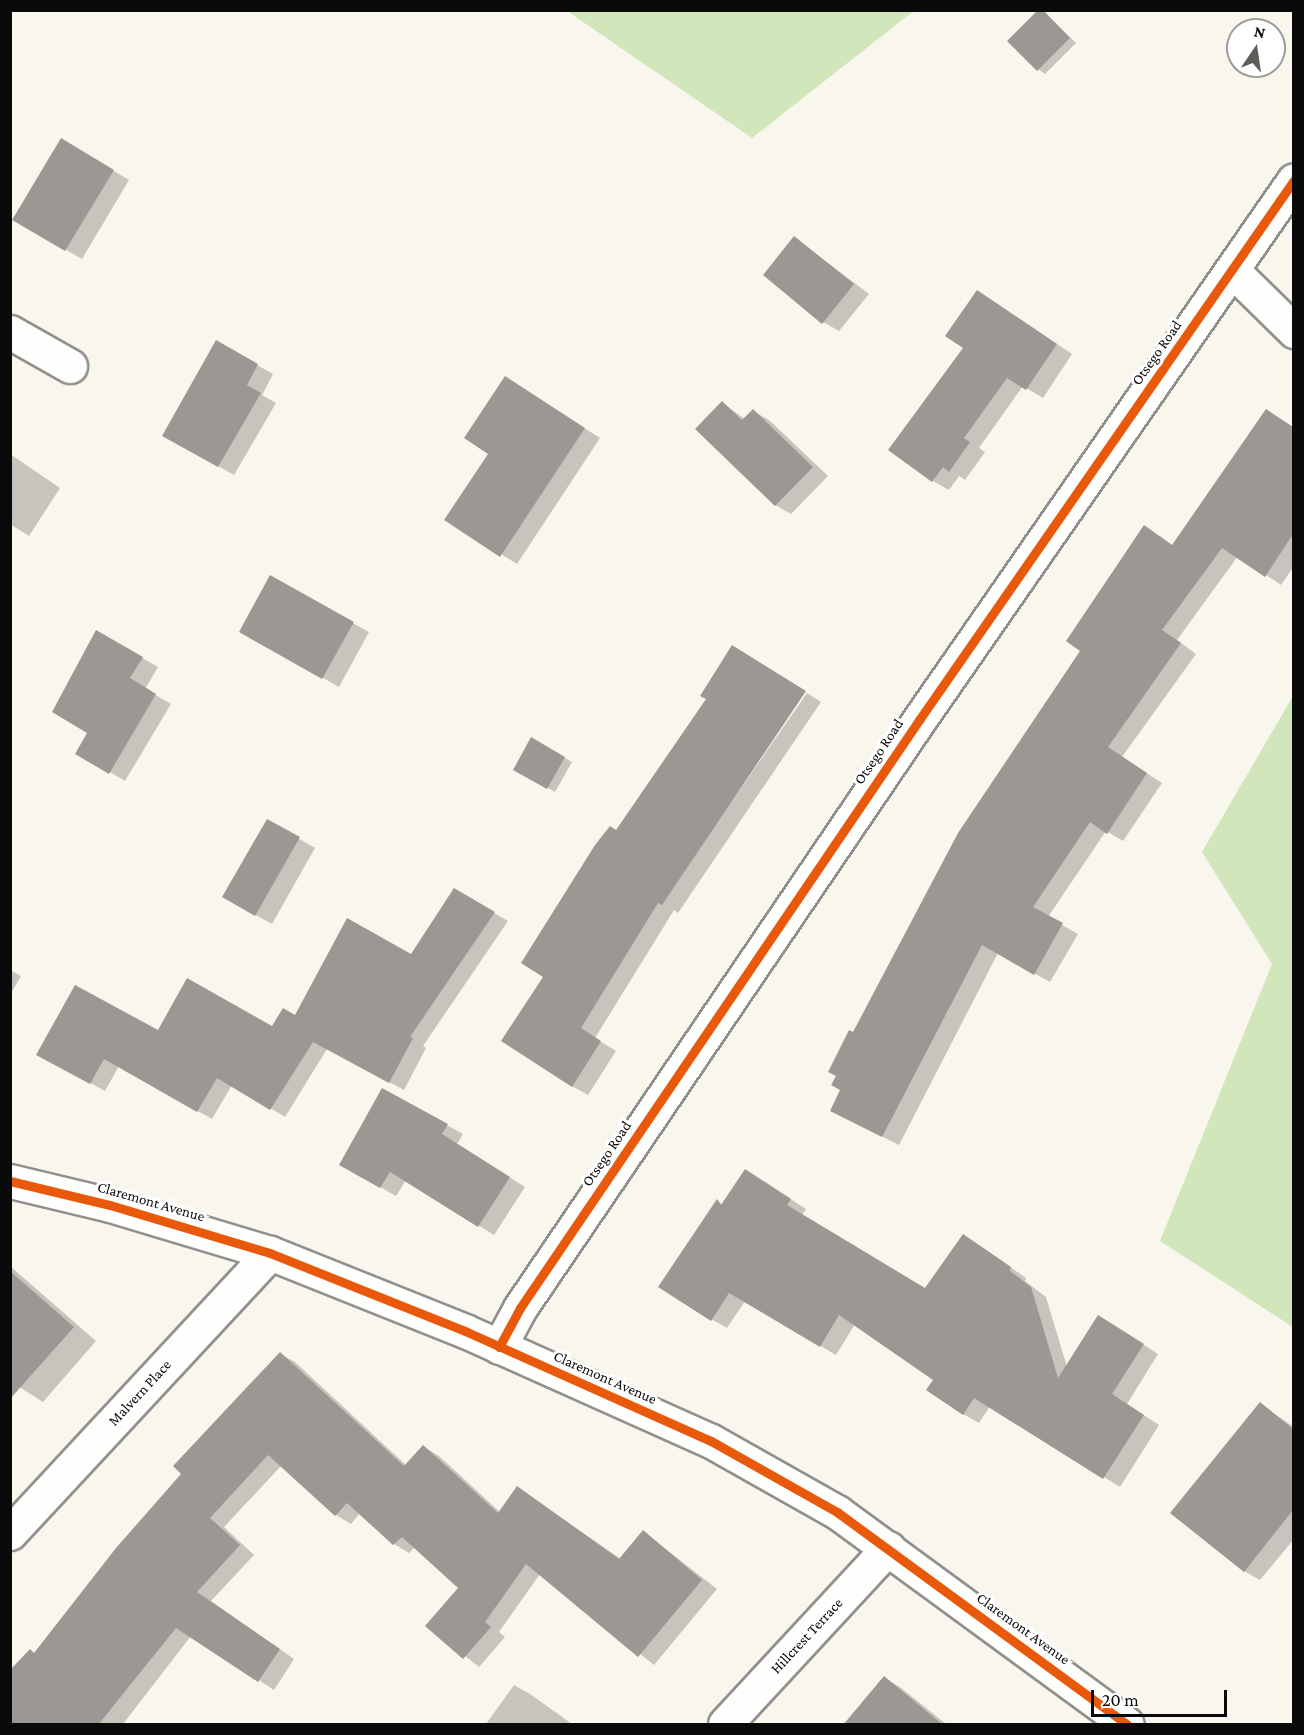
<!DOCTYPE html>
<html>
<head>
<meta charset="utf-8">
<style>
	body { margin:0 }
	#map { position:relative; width:1304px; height:1735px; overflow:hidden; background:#f9f6ed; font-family:"Crimson Pro",serif }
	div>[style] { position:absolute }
	.forest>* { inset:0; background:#d2e6bb }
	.shadow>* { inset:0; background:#0003 }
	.building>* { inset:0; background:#9b9893 }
	.roads { filter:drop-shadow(2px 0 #92908c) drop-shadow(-2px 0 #92908c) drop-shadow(0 2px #92908c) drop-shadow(0 -2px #92908c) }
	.minor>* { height:33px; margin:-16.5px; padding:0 16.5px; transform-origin:16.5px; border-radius:16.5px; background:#fefefc }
	.cycleway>* { height:9px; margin:-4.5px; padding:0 4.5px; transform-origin:4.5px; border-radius:4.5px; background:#e8590c }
	span { translate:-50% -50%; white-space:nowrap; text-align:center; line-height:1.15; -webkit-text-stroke:6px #fff; paint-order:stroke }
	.street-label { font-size:15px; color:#0a0a0a }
	.frame { position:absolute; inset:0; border:12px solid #0a0a0a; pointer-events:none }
	.north { position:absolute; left:1226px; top:18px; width:60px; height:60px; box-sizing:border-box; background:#fff; border:2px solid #9d9d9d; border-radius:50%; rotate:13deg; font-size:16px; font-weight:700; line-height:24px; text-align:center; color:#0a0a0a }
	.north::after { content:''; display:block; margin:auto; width:21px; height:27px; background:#5e5d59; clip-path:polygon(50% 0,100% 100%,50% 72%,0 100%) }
	.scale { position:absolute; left:1091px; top:1690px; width:136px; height:27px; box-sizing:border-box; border:3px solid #0a0a0a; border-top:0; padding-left:8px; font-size:18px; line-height:21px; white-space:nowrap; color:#0a0a0a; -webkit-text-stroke:4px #fff; paint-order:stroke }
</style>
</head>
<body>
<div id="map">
	<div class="forest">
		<i style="clip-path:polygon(567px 11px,920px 11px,911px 13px,752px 138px)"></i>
		<i style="clip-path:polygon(1293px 696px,1294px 1327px,1293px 1327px,1160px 1241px,1272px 964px,1202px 852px)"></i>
	</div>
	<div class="shadow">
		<i style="clip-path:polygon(1042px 10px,1076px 43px,1045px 74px,1038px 69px)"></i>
		<i style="clip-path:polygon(61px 140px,129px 180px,82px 259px,14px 220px)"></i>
		<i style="clip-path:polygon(795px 238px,869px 294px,839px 331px,823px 322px)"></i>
		<i style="clip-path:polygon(993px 301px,1072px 354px,1043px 398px,1023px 386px,979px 448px,985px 452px,965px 480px,959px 476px,949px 490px,933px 481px,965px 347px)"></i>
		<i style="clip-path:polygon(217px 342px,273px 374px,262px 395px,276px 403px,234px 475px,164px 436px)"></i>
		<i style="clip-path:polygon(506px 378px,600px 438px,517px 564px,446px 520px,490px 453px)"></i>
		<i style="clip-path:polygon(722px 403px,745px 419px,753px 411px,769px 420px,828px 476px,791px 514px,775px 505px)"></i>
		<i style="clip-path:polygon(1282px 420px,1294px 428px,1294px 566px,1281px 585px,1238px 556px,1177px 640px,1196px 654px,1122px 757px,1162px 783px,1123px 841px,1106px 831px,1048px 917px,1078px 934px,1050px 982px,998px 953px,899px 1145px,832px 1111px,842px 1090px,854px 1034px,1160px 536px,1173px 546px)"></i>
		<i style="clip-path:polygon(10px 454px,60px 488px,29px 536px,10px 524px)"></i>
		<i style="clip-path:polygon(271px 578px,369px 632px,339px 687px,241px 632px)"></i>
		<i style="clip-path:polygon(97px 632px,158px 667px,145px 689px,171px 704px,125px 781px,77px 753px,89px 732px)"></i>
		<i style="clip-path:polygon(804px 691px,659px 906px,807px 693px,821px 702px,678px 913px,674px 910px,595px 1038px,616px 1051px,588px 1095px,572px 1086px,545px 976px,616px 831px)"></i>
		<i style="clip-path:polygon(532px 739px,572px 762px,555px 792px,515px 769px)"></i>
		<i style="clip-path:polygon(268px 821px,315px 848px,272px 924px,224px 897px)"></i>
		<i style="clip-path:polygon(454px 890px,508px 921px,423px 1046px,426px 1048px,404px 1090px,327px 1049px,285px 1117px,232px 1085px,212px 1119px,119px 1066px,105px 1091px,38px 1054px,158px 1032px,273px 1028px,411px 956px)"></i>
		<i style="clip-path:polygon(10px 970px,21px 976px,10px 995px)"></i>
		<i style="clip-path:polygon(383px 1090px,463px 1134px,457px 1144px,525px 1187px,494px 1235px,406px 1180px,396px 1196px,341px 1165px)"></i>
		<i style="clip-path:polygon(761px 1180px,806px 1209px,802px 1215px,926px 1290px,979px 1245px,1026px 1278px,1025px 1281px,1046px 1297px,1067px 1367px,1114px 1326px,1158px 1354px,1127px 1404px,1159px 1425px,1120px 1487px,990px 1406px,979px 1423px,963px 1414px,935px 1380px,855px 1324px,836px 1355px,745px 1301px,727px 1328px,711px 1319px,717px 1201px,723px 1205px)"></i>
		<i style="clip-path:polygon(10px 1266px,96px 1341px,43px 1402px,10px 1381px)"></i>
		<i style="clip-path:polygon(280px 1354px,295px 1362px,407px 1466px,424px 1447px,439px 1456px,500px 1512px,518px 1488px,621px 1559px,644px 1532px,717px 1589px,654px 1665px,540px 1574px,499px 1632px,505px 1637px,479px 1667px,427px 1626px,461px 1588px,415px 1547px,409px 1553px,394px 1544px,360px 1513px,351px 1524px,336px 1515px,282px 1465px,224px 1527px,254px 1555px,211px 1601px,294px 1659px,274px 1690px,191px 1636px,123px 1724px,10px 1724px,35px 1654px)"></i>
		<i style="clip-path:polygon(1260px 1404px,1294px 1427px,1294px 1539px,1260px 1580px,1244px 1571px)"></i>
		<i style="clip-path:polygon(884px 1678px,900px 1687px,946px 1724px,845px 1724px)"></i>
		<i style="clip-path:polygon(514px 1685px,530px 1694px,572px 1724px,486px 1724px)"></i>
	</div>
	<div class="building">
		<i style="clip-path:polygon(1038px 10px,1043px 10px,1070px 38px,1037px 71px,1007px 41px)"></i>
		<i style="clip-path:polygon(61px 138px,114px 170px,65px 251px,12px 220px)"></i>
		<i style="clip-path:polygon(794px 236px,854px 284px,822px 324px,763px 275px)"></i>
		<i style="clip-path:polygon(977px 290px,1057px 344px,1026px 390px,1007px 378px,964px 438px,970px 442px,949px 472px,943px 467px,932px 482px,888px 450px,963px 348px,945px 336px)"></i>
		<i style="clip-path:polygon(216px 340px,258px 364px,247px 385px,261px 393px,218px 467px,162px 436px)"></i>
		<i style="clip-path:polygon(505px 376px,585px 428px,500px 557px,444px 520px,488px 454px,464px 438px)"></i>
		<i style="clip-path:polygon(722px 401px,742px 420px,753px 409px,813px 467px,775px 506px,695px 429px)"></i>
		<i style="clip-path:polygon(1266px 409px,1293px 427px,1293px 534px,1265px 577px,1222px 548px,1162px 630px,1181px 643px,1108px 747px,1147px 773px,1107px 834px,1090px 822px,1033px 907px,1063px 923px,1034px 975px,982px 945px,882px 1137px,830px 1111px,840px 1090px,831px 1085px,836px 1076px,828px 1072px,849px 1030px,853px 1032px,958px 833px,1080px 651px,1066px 641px,1144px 525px,1172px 545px)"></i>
		<i style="clip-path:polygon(270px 575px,354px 622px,322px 679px,239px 632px)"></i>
		<i style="clip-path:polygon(96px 630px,143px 657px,130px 678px,156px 694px,109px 774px,75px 754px,87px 733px,52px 712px)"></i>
		<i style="clip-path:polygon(732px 645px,806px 691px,662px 905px,658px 903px,581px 1028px,601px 1041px,572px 1087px,501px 1041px,543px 977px,521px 963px,595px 845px,610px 826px,616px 830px,706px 699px,700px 696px)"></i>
		<i style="clip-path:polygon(531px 737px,565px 757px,547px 789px,513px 770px)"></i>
		<i style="clip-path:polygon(267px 819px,300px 837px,255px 916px,222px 897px)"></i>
		<i style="clip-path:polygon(454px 888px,495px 912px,410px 1037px,413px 1038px,389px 1083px,313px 1042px,270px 1110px,217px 1078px,197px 1112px,104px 1059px,90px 1084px,36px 1055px,75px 985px,158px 1030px,187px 978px,272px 1026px,283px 1008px,295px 1015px,347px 918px,411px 954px)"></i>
		<i style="clip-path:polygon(382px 1088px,448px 1124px,442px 1134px,510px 1177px,478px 1227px,390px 1172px,380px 1188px,339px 1165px)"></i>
		<i style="clip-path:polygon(745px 1169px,791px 1199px,787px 1205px,925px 1288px,963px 1234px,1011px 1267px,1010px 1271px,1031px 1287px,1058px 1378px,1098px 1315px,1144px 1344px,1112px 1394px,1144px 1415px,1103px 1479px,974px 1398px,963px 1415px,926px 1390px,933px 1380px,839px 1315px,820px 1347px,729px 1293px,711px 1321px,658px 1287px,717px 1199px,721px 1205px)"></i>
		<i style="clip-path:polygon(10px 1271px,74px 1327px,10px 1399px)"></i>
		<i style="clip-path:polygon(280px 1352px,404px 1466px,423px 1445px,498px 1513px,517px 1486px,619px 1559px,643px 1530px,702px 1580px,638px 1657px,526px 1564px,485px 1622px,491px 1627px,463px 1659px,425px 1626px,458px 1588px,402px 1537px,393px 1545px,347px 1503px,335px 1516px,268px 1455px,210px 1518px,240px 1545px,197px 1592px,280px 1649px,258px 1682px,176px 1628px,98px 1725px,10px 1725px,10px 1670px,30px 1649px,34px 1653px,116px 1548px,181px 1474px,173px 1466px)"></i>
		<i style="clip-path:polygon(1260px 1402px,1293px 1429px,1293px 1510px,1244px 1572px,1170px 1513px)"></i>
		<i style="clip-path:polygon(884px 1676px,943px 1725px,843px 1725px)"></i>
	</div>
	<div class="roads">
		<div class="minor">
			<i style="left:1233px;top:271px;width:86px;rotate:44.5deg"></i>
			<i style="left:10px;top:332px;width:69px;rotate:29.5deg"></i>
			<i style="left:10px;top:1181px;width:103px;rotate:13.5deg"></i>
			<i style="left:110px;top:1205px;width:167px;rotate:16.7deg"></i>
			<i style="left:270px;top:1253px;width:210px;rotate:21.8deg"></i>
			<i style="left:465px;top:1331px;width:269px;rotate:24.1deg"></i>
			<i style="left:711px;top:1441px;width:145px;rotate:29.4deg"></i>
			<i style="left:837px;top:1512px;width:359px;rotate:36.2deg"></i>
			<i style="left:499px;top:1347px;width:44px;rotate:-61.7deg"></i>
			<i style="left:520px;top:1308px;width:711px;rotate:-55.84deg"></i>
			<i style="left:919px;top:720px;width:657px;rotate:-55.22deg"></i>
			<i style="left:10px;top:1533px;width:382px;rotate:-47.1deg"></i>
			<i style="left:725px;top:1724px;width:240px;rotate:-47.2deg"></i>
		</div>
	</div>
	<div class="cycleway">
		<i style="left:10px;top:1181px;width:103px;rotate:13.5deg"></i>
		<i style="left:110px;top:1205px;width:167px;rotate:16.7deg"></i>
		<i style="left:270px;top:1253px;width:210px;rotate:21.8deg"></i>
		<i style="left:465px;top:1331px;width:269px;rotate:24.1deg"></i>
		<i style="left:711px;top:1441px;width:145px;rotate:29.4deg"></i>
		<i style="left:837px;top:1512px;width:359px;rotate:36.2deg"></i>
		<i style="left:499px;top:1347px;width:44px;rotate:-61.7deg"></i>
		<i style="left:520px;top:1308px;width:711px;rotate:-55.84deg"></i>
		<i style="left:919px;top:720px;width:657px;rotate:-55.22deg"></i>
	</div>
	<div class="street-label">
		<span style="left:1157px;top:353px;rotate:-55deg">Otsego Road</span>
		<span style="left:879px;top:752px;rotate:-56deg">Otsego Road</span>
		<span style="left:607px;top:1154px;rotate:-56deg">Otsego Road</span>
		<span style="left:151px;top:1202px;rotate:16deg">Claremont Avenue</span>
		<span style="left:605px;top:1378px;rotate:24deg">Claremont Avenue</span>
		<span style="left:140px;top:1393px;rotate:-47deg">Malvern Place</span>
		<span style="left:1023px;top:1629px;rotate:36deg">Claremont Avenue</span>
		<span style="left:807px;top:1636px;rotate:-47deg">Hillcrest Terrace</span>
	</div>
	<div class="frame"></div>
	<div class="north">N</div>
	<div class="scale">20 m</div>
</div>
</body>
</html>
